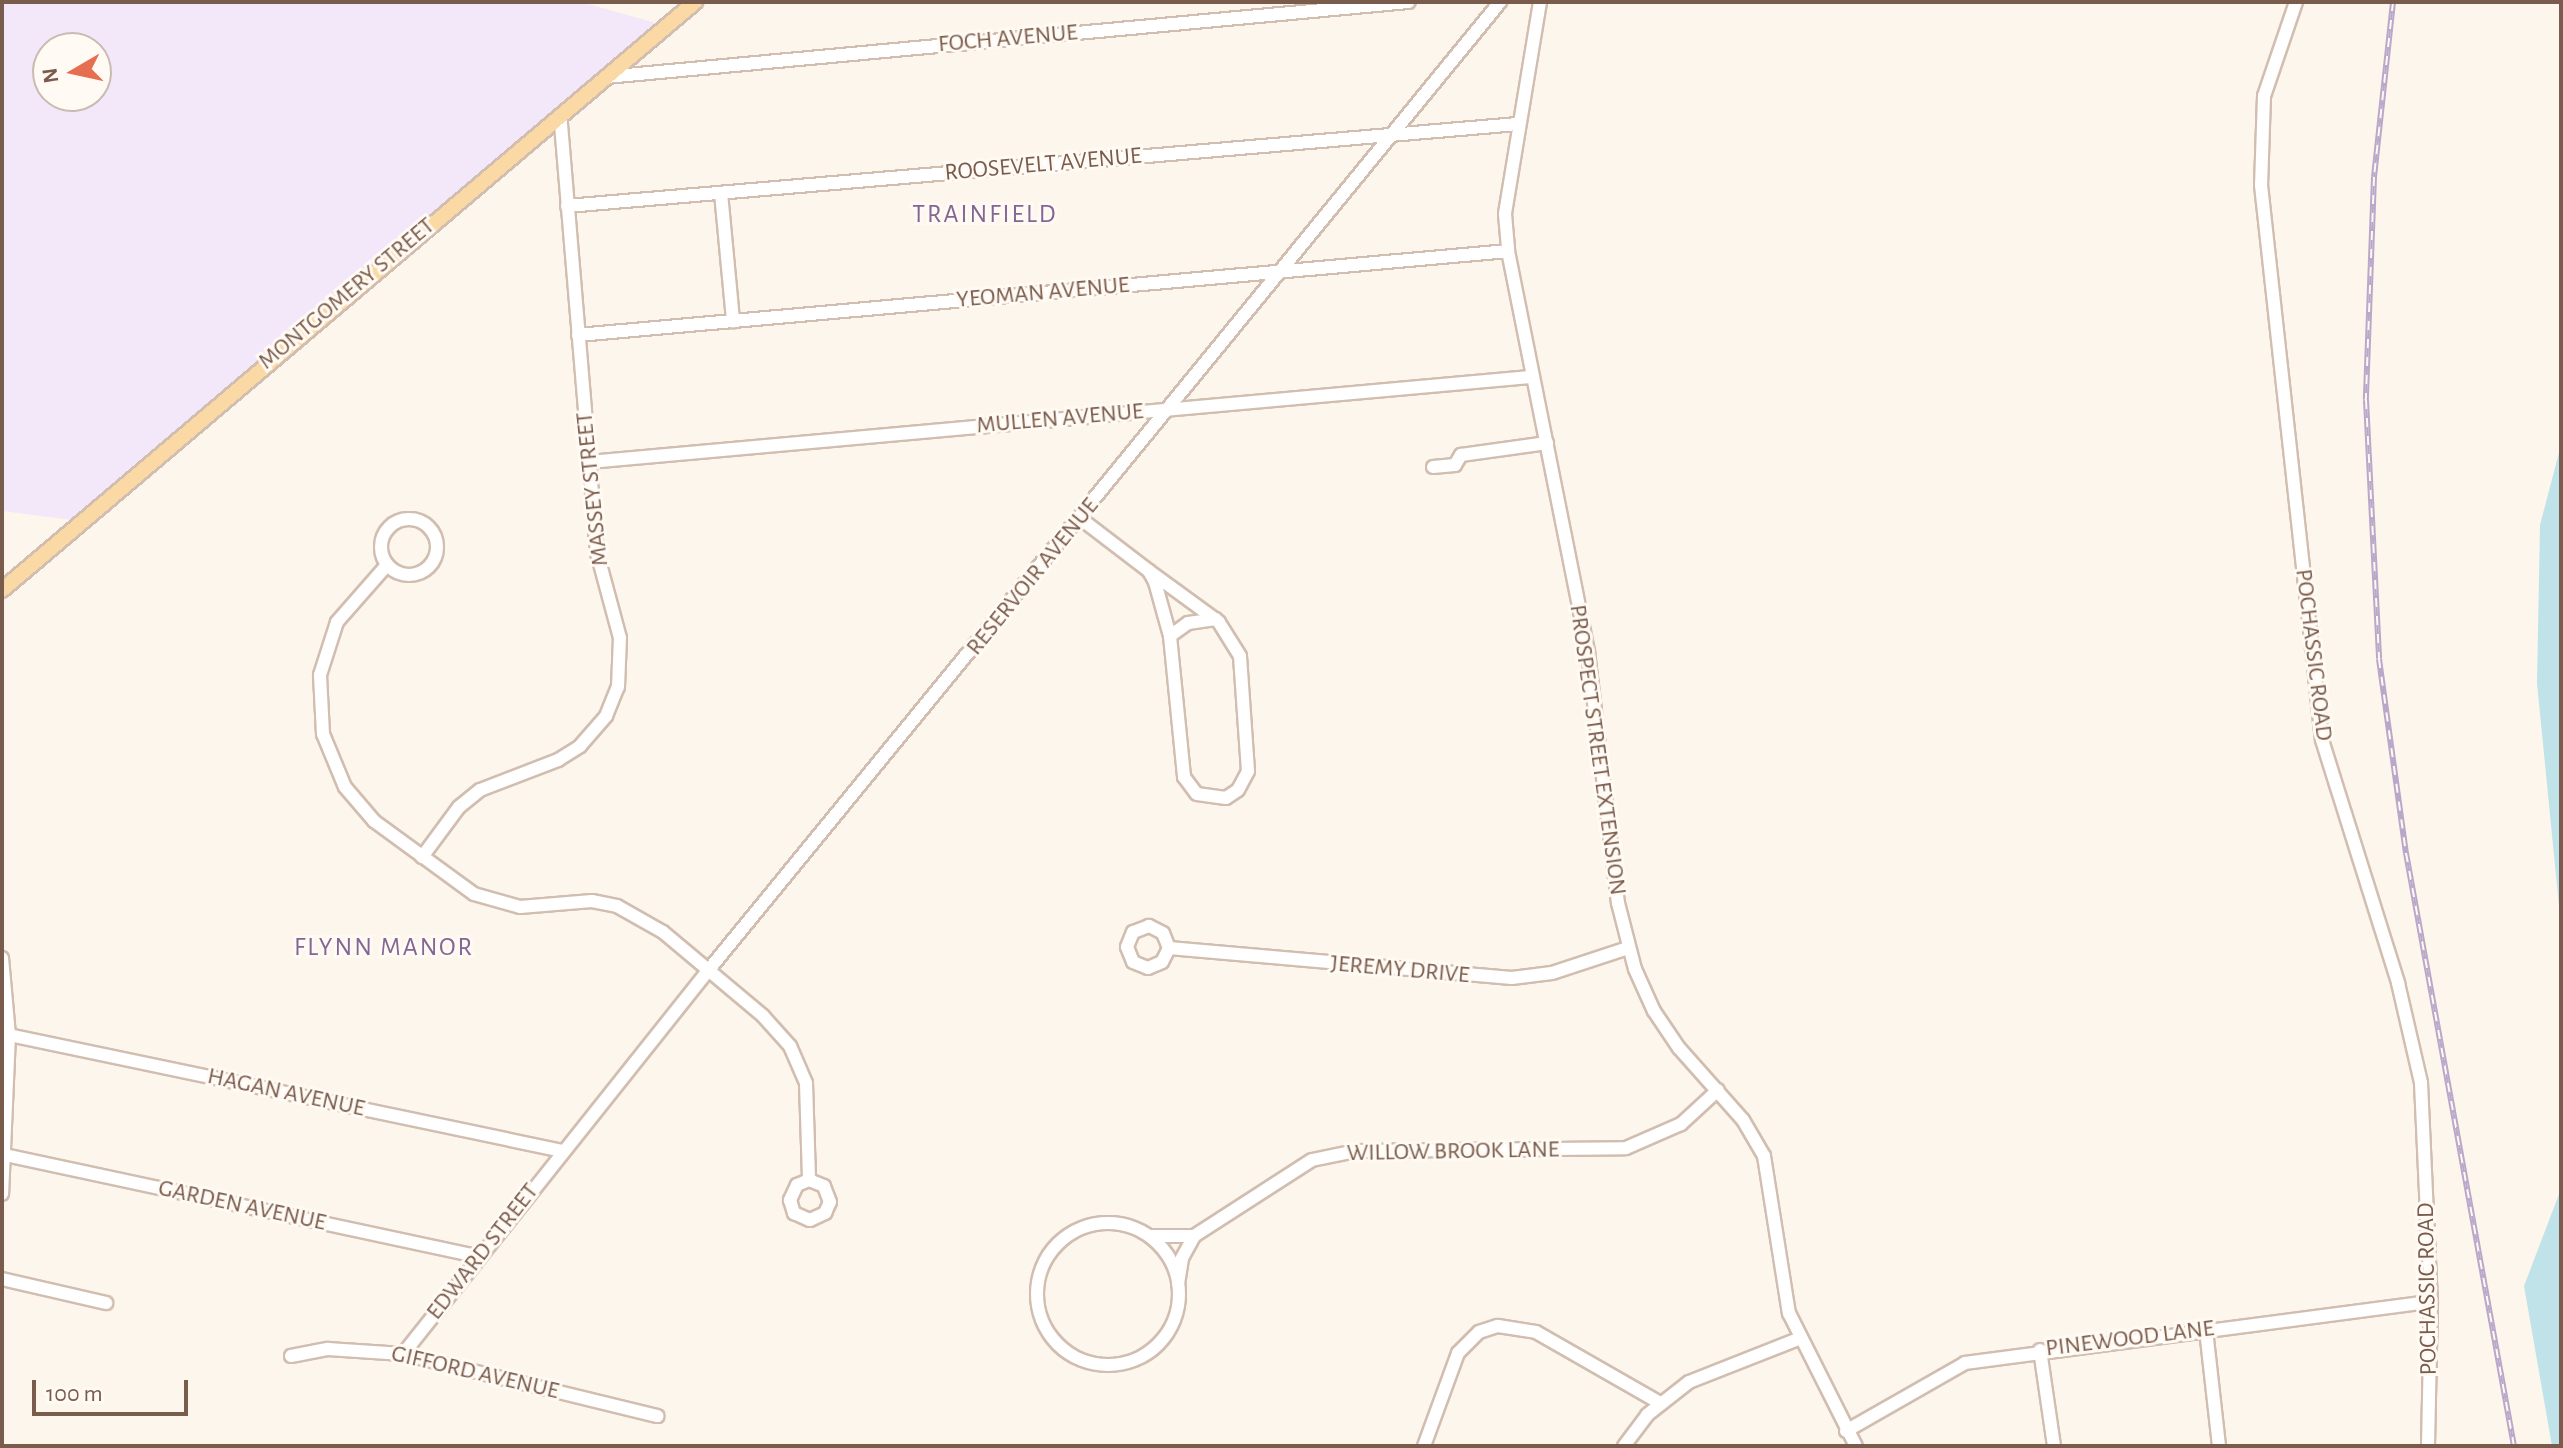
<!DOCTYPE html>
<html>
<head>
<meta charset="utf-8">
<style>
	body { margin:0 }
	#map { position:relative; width:2563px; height:1448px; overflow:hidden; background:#fdf6ec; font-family:"Alegreya Sans",sans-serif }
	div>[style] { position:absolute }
	.education>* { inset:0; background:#f3e8fa }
	.water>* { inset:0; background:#bfe3e8 }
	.roads { filter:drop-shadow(2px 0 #d1beb0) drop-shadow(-2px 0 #d1beb0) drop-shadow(0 2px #d1beb0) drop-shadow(0 -2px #d1beb0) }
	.minor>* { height:12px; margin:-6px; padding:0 6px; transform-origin:6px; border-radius:6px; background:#fff }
	.minor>.ring { margin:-6px; padding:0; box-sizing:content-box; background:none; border:12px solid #fff; border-radius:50% }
	.major>* { height:14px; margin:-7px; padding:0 7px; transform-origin:7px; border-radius:7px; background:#fbd9a5 }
	.rail>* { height:6px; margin-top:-3px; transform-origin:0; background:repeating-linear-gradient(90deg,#fffaf3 0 9px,#b9a8c9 0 18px); box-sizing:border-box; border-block:2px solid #b9a8c9 }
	span { translate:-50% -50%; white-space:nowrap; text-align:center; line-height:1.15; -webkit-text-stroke:6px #fffaf3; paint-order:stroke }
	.street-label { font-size:24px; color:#7a5c4d }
	.neighbourhood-label { font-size:26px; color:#846695; letter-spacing:2px }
	.frame { position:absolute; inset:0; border:4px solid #7a5c4d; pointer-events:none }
	.north { position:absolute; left:32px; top:32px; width:80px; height:80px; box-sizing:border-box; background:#fffaf3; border:2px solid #cabbb1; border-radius:50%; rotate:261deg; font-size:22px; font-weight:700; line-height:32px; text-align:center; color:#7a5c4d }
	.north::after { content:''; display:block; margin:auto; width:28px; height:36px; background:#e76f51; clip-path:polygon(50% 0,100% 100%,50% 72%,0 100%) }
	.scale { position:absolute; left:32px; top:1380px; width:156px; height:36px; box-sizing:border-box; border:4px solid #7a5c4d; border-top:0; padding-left:10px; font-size:24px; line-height:28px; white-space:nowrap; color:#7a5c4d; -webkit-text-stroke:6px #fffaf3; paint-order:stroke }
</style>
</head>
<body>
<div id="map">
	<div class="education">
		<i style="clip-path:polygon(evenodd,2px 2px,581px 2px,667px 26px,80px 521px,2px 511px,2px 2px,48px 48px,96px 48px,96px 96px,48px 96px,48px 48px)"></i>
	</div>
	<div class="water">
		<i style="clip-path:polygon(2561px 445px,2561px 926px,2537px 683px,2540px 525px)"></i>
		<i style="clip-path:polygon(2561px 1189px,2561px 1446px,2552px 1446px,2524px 1286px)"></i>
	</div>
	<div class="roads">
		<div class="minor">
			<i style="left:1540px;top:2px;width:215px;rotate:99.4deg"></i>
			<i style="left:1505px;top:214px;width:37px;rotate:85deg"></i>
			<i style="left:1508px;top:251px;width:409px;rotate:78.7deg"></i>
			<i style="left:1588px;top:652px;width:253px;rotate:83.2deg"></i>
			<i style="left:1618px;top:903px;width:68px;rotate:75.6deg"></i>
			<i style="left:1635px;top:969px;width:46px;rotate:65.7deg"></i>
			<i style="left:1654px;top:1011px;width:45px;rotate:56deg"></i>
			<i style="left:1679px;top:1048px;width:96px;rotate:48.4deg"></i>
			<i style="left:1743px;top:1120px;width:42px;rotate:59.7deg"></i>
			<i style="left:1764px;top:1156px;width:159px;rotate:81deg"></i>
			<i style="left:1789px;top:1313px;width:149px;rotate:63.3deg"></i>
			<i style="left:2296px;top:2px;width:99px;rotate:108.8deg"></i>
			<i style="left:2264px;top:96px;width:89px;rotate:91.9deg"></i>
			<i style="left:2261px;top:185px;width:558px;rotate:83.73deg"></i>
			<i style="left:2322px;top:740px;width:255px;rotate:72.6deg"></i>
			<i style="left:2398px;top:983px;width:103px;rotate:77deg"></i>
			<i style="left:2421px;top:1083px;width:219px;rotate:87.4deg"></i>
			<i style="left:2431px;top:1302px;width:144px;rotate:91.2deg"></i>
			<i style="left:606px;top:77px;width:806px;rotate:-5.34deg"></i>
			<i style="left:721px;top:193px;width:129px;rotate:84.6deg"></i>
			<i style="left:567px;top:206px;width:955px;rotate:-4.93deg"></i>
			<i style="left:578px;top:335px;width:934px;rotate:-5.16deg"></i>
			<i style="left:589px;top:462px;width:945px;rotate:-5.16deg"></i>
			<i style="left:1433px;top:467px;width:22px;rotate:-5deg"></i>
			<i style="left:1455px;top:465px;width:12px;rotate:-59deg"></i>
			<i style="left:1461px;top:455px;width:87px;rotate:-7.9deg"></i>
			<i class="ring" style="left:381px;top:519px;width:44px;height:44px"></i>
			<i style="left:1081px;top:519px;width:86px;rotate:37.4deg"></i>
			<i style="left:1149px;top:571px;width:13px;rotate:61deg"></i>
			<i style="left:1155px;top:582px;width:56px;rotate:74.5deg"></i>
			<i style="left:1170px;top:636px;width:142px;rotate:84.3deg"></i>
			<i style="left:1184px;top:777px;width:21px;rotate:53deg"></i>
			<i style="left:1197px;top:794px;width:29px;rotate:8deg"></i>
			<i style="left:1226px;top:798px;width:14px;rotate:-34deg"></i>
			<i style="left:1238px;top:790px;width:21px;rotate:-62deg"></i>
			<i style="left:1248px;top:771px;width:115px;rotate:-94deg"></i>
			<i style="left:1240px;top:656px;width:40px;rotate:-122deg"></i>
			<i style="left:1219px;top:622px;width:87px;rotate:-143.9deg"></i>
			<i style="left:387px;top:565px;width:76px;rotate:131.3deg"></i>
			<i style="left:337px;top:622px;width:56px;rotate:107.8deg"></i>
			<i style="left:320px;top:675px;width:59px;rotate:87.1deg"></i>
			<i style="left:323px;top:734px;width:57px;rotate:67.5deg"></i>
			<i style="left:345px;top:787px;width:45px;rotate:49.5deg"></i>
			<i style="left:374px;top:821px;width:124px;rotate:36.1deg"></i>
			<i style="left:474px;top:894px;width:48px;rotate:15.8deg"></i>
			<i style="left:520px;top:907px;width:72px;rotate:-4.8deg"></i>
			<i style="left:592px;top:901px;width:25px;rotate:11deg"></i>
			<i style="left:617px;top:906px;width:53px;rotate:29.5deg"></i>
			<i style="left:663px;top:932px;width:131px;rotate:40deg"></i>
			<i style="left:763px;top:1016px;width:40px;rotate:48deg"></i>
			<i style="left:790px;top:1046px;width:40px;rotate:66.6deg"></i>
			<i style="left:806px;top:1083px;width:97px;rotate:88.2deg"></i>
			<i style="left:809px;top:1180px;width:13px;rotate:157deg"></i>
			<i style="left:797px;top:1185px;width:17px;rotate:115deg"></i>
			<i style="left:790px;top:1200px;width:14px;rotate:73deg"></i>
			<i style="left:794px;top:1213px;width:17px;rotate:24deg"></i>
			<i style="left:810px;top:1220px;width:17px;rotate:-25deg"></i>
			<i style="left:825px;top:1213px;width:12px;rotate:-66deg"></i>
			<i style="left:830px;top:1202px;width:17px;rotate:-111deg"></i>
			<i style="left:824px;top:1186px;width:16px;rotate:-158deg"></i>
			<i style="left:1170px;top:636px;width:22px;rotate:-36deg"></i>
			<i style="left:1188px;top:623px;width:28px;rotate:-8deg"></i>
			<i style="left:422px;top:857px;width:62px;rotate:-53.5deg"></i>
			<i style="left:459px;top:807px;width:27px;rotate:-39deg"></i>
			<i style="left:480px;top:790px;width:84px;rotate:-21deg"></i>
			<i style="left:558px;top:760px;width:26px;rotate:-32deg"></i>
			<i style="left:580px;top:746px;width:40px;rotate:-49deg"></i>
			<i style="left:606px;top:716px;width:31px;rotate:-68deg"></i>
			<i style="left:618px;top:687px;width:49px;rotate:-87.7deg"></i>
			<i style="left:620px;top:638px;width:88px;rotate:-105.1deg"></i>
			<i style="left:597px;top:553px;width:439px;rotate:-94.8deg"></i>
			<i style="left:1169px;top:948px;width:16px;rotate:-112deg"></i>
			<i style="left:1163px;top:933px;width:16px;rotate:-153deg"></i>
			<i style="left:1149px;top:926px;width:17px;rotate:159deg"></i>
			<i style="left:1133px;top:932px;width:16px;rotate:112deg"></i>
			<i style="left:1127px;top:947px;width:16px;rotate:68deg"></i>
			<i style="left:1133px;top:962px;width:16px;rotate:22deg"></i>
			<i style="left:1148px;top:968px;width:15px;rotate:-23deg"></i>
			<i style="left:1162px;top:962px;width:16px;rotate:-63deg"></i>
			<i style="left:1169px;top:948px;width:344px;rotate:5deg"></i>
			<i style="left:1512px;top:978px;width:40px;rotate:-7.1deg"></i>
			<i style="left:1552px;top:973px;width:80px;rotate:-18.2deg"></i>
			<i style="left:2px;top:958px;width:77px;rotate:84.8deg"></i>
			<i style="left:9px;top:1035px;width:159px;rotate:92.5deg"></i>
			<i style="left:9px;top:1035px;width:566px;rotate:11.83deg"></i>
			<i style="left:5px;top:1155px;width:485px;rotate:12.1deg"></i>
			<i class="ring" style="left:1037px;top:1223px;width:130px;height:130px"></i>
			<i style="left:1150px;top:1236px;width:44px"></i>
			<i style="left:2px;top:1279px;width:107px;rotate:13deg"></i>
			<i style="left:1178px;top:1284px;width:26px;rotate:-81deg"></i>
			<i style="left:1182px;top:1258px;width:25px;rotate:-61deg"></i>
			<i style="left:1194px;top:1236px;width:140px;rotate:-32.8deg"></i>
			<i style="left:1312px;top:1160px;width:44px;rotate:-11.8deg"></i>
			<i style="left:1355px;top:1151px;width:271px;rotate:-0.6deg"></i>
			<i style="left:1626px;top:1148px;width:60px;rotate:-23.6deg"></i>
			<i style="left:1681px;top:1124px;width:50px;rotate:-42.6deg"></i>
			<i style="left:2206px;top:1330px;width:117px;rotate:83.6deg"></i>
			<i style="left:2040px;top:1350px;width:97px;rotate:81.7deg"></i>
			<i style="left:403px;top:1354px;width:488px;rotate:-51.5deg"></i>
			<i style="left:707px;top:972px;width:1253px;rotate:-50.73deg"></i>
			<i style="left:291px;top:1356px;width:38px;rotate:-11deg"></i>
			<i style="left:328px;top:1349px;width:75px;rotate:3.8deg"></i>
			<i style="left:403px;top:1354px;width:262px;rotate:13.7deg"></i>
			<i style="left:1846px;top:1431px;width:137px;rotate:-29.7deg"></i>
			<i style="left:1965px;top:1363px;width:470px;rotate:-7.5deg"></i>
			<i style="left:1424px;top:1446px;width:99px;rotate:-69.9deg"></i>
			<i style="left:1458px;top:1353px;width:30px;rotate:-45deg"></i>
			<i style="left:1479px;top:1332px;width:20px;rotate:-18deg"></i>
			<i style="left:1498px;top:1326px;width:38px;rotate:9deg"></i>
			<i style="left:1536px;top:1332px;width:143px;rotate:29.8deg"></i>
			<i style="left:1624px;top:1446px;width:39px;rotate:-53deg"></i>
			<i style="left:1647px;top:1415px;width:53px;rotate:-38.2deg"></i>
			<i style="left:1689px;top:1382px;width:117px;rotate:-21.5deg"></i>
		</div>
		<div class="major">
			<i style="left:2px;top:590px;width:909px;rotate:-40.31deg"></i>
		</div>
	</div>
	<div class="rail">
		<i style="left:2393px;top:2px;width:176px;rotate:96.2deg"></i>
		<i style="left:2374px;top:177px;width:223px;rotate:92.1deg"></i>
		<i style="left:2366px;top:400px;width:259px;rotate:87.1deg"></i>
		<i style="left:2379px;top:659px;width:196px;rotate:82.1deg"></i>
		<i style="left:2406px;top:853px;width:603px;rotate:79.68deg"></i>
	</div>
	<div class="street-label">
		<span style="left:1008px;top:39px;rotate:-5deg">FOCH AVENUE</span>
		<span style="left:1043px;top:165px;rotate:-5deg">ROOSEVELT AVENUE</span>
		<span style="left:1043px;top:293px;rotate:-5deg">YEOMAN AVENUE</span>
		<span style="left:347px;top:294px;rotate:-40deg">MONTGOMERY STREET</span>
		<span style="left:1060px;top:419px;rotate:-5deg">MULLEN AVENUE</span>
		<span style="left:593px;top:489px;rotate:-96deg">MASSEY STREET</span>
		<span style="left:1033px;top:577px;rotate:-51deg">RESERVOIR AVENUE</span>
		<span style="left:2313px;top:655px;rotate:83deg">POCHASSIC ROAD</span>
		<span style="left:1597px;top:750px;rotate:82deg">PROSPECT STREET EXTENSION</span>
		<span style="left:1400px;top:970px;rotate:5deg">JEREMY DRIVE</span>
		<span style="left:286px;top:1093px;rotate:12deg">HAGAN AVENUE</span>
		<span style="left:1453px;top:1152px;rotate:-1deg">WILLOW BROOK LANE</span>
		<span style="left:242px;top:1206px;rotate:12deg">GARDEN AVENUE</span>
		<span style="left:483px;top:1252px;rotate:-52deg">EDWARD STREET</span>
		<span style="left:2428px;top:1289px;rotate:-91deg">POCHASSIC ROAD</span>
		<span style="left:2130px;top:1339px;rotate:-7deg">PINEWOOD LANE</span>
		<span style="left:475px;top:1373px;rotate:13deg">GIFFORD AVENUE</span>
	</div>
	<div class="neighbourhood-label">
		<span style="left:985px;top:215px">TRAINFIELD</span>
		<span style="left:384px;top:948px">FLYNN MANOR</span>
	</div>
	<div class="frame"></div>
	<div class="north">N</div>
	<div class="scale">100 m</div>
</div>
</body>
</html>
